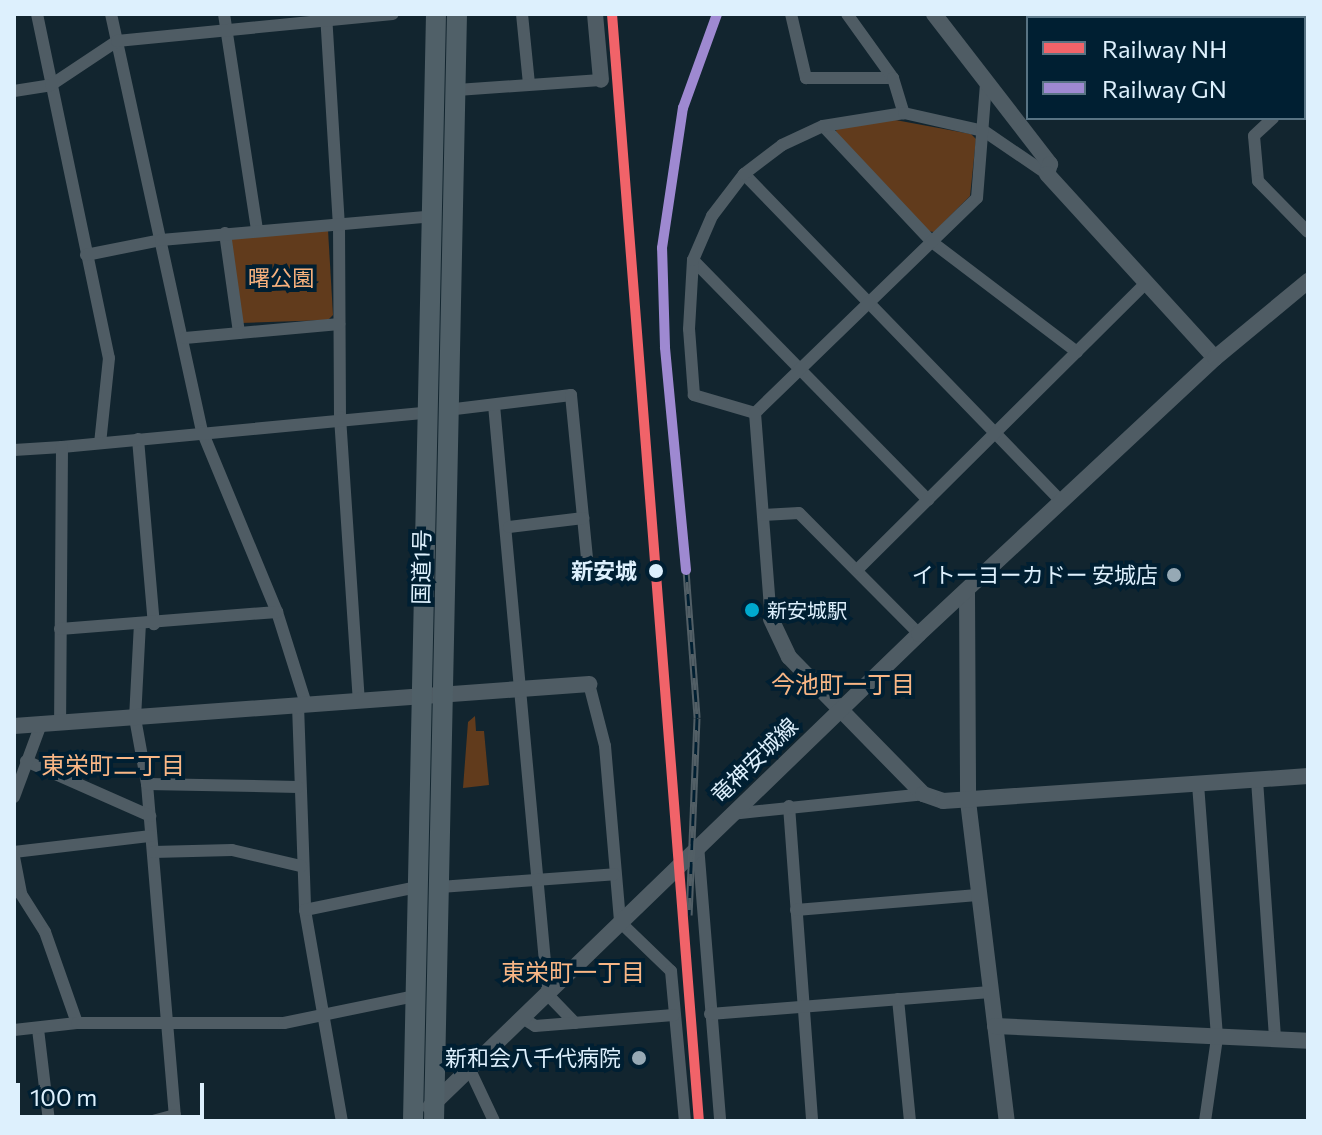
<!DOCTYPE html>
<html>
<head>
<meta charset="utf-8">
<style>
	body { margin:0 }
	#map { position:relative; width:1322px; height:1135px; overflow:hidden; background:#12252f; font-family:Commissioner,"Noto Sans JP",sans-serif }
	div>[style] { position:absolute }
	.green>* { inset:0; background:#613b1c }
	.minor>* { height:12px; margin:-6px; padding:0 6px; transform-origin:6px; border-radius:6px; background:#4f5c64 }
	.tertiary>* { height:16px; margin:-8px; padding:0 8px; transform-origin:8px; border-radius:8px; background:#4f5c64 }
	.trunk>* { height:20px; margin:-10px; padding:0 10px; transform-origin:10px; border-radius:10px; background:#506068 }
	.rail>* { height:7px; margin-top:-3.5px; transform-origin:0; background:repeating-linear-gradient(90deg,#001f32 0 12px,#525f66 0 24px); box-sizing:border-box; border-block:2px solid #525f66 }
	.rail-1>* { height:10px; margin:-5px; padding:0 5px; transform-origin:5px; border-radius:5px; background:#f16369 }
	.rail-2>* { height:10px; margin:-5px; padding:0 5px; transform-origin:5px; border-radius:5px; background:#9e89d1 }
	.dots>* { width:22px; height:22px; translate:-50% -50%; box-sizing:border-box; border:4px solid #001f32; border-radius:50% }
	span { translate:-50% -50%; white-space:nowrap; text-align:center; line-height:1.15; -webkit-text-stroke:8px #001f32; paint-order:stroke }
	.bus-label { font-size:20px; color:#ddf0fd }
	.left { translate:0 -50%; text-align:left }
	.park-label { font-size:22px; color:#f7b17d }
	.street-label { font-size:22px; color:#ddf0fd }
	.stop-label { font-size:22px; color:#ddf0fd; font-weight:700 }
	.right { translate:-100% -50%; text-align:right }
	.poi-label { font-size:22px; color:#ddf0fd }
	.neighbourhood-label { font-size:24px; color:#f8b685 }
	.frame { position:absolute; inset:0; border:16px solid #ddf0fd; pointer-events:none }
	.legend { position:absolute; left:1026px; top:16px; width:280px; height:104px; box-sizing:border-box; background:#001f32; border:2px solid #587383; margin:0; padding:10px 14px; list-style:none; font-size:24px; color:#ddf0fd }
	.legend li { display:flex; align-items:center; gap:16px; height:40px }
	.legend b { width:40px; border:2px solid #587383 }
	.scale { position:absolute; left:16px; top:1083px; width:188px; height:36px; box-sizing:border-box; border:4px solid #ddf0fd; border-top:0; padding-left:10px; font-size:24px; line-height:28px; white-space:nowrap; color:#ddf0fd; -webkit-text-stroke:6px #001f32; paint-order:stroke }
</style>
</head>
<body>
<div id="map">
	<div class="green">
		<i style="clip-path:polygon(890px 119px,971px 134px,976px 139px,970px 196px,934px 232px,926px 231px,835px 134px,837px 128px)"></i>
		<i style="clip-path:polygon(328px 230px,333px 315px,328px 320px,241px 323px,229px 243px,233px 238px)"></i>
		<i style="clip-path:polygon(475px 716px,476px 731px,484px 731px,489px 785px,463px 788px,468px 722px)"></i>
	</div>
	<div class="minor">
		<i style="left:37px;top:14px;width:351px;rotate:78.2deg"></i>
		<i style="left:109px;top:358px;width:85px;rotate:96deg"></i>
		<i style="left:111px;top:14px;width:427px;rotate:77.7deg"></i>
		<i style="left:202px;top:431px;width:196px;rotate:67.5deg"></i>
		<i style="left:277px;top:612px;width:96px;rotate:72.5deg"></i>
		<i style="left:224px;top:14px;width:218px;rotate:81.3deg"></i>
		<i style="left:326px;top:14px;width:211px;rotate:86.5deg"></i>
		<i style="left:339px;top:225px;width:192px;rotate:89.7deg"></i>
		<i style="left:340px;top:417px;width:284px;rotate:86.2deg"></i>
		<i style="left:522px;top:14px;width:70px;rotate:84.3deg"></i>
		<i style="left:791px;top:14px;width:66px;rotate:76.8deg"></i>
		<i style="left:806px;top:78px;width:87px"></i>
		<i style="left:847px;top:14px;width:79px;rotate:54.3deg"></i>
		<i style="left:893px;top:78px;width:37px;rotate:73deg"></i>
		<i style="left:1304px;top:87px;width:6px;rotate:-45deg"></i>
		<i style="left:457px;top:90px;width:144px;rotate:-4deg"></i>
		<i style="left:14px;top:91px;width:37px;rotate:-9deg"></i>
		<i style="left:51px;top:85px;width:79px;rotate:-33.7deg"></i>
		<i style="left:117px;top:41px;width:277px;rotate:-5.6deg"></i>
		<i style="left:1273px;top:118px;width:26px;rotate:137deg"></i>
		<i style="left:1254px;top:136px;width:45px;rotate:84.9deg"></i>
		<i style="left:1258px;top:181px;width:71px;rotate:45.6deg"></i>
		<i style="left:823px;top:126px;width:159px;rotate:46.8deg"></i>
		<i style="left:932px;top:242px;width:182px;rotate:37.2deg"></i>
		<i style="left:744px;top:174px;width:457px;rotate:45.9deg"></i>
		<i style="left:225px;top:233px;width:101px;rotate:82deg"></i>
		<i style="left:86px;top:255px;width:76px;rotate:-11.3deg"></i>
		<i style="left:161px;top:240px;width:274px;rotate:-5deg"></i>
		<i style="left:693px;top:260px;width:336px;rotate:45.6deg"></i>
		<i style="left:185px;top:338px;width:155px;rotate:-5.2deg"></i>
		<i style="left:494px;top:405px;width:592px;rotate:84.77deg"></i>
		<i style="left:548px;top:995px;width:39px;rotate:46deg"></i>
		<i style="left:447px;top:410px;width:125px;rotate:-6.9deg"></i>
		<i style="left:571px;top:395px;width:183px;rotate:84.4deg"></i>
		<i style="left:755px;top:413px;width:64px;rotate:-163.6deg"></i>
		<i style="left:694px;top:395px;width:66px;rotate:-94.3deg"></i>
		<i style="left:689px;top:329px;width:69px;rotate:-86.7deg"></i>
		<i style="left:693px;top:260px;width:48px;rotate:-66.6deg"></i>
		<i style="left:712px;top:216px;width:53px;rotate:-52.7deg"></i>
		<i style="left:744px;top:174px;width:48px;rotate:-37.3deg"></i>
		<i style="left:782px;top:145px;width:45px;rotate:-24.9deg"></i>
		<i style="left:823px;top:126px;width:82px;rotate:-9.1deg"></i>
		<i style="left:904px;top:113px;width:82px;rotate:12.7deg"></i>
		<i style="left:984px;top:131px;width:76px;rotate:34.3deg"></i>
		<i style="left:755px;top:413px;width:309px;rotate:-44.1deg"></i>
		<i style="left:977px;top:198px;width:114px;rotate:-85.5deg"></i>
		<i style="left:755px;top:413px;width:207px;rotate:85.6deg"></i>
		<i style="left:138px;top:439px;width:186px;rotate:85.1deg"></i>
		<i style="left:62px;top:447px;width:370px;rotate:-5.4deg"></i>
		<i style="left:14px;top:450px;width:48px;rotate:-3.6deg"></i>
		<i style="left:62px;top:447px;width:275px;rotate:90.4deg"></i>
		<i style="left:763px;top:515px;width:36px;rotate:-3deg"></i>
		<i style="left:799px;top:513px;width:170px;rotate:45.2deg"></i>
		<i style="left:509px;top:527px;width:75px;rotate:-6.9deg"></i>
		<i style="left:858px;top:569px;width:404px;rotate:-44.8deg"></i>
		<i style="left:140px;top:623px;width:95px;rotate:93deg"></i>
		<i style="left:135px;top:718px;width:67px;rotate:79.7deg"></i>
		<i style="left:147px;top:784px;width:332px;rotate:85.2deg"></i>
		<i style="left:175px;top:1115px;width:24px;rotate:165deg"></i>
		<i style="left:60px;top:629px;width:218px;rotate:-4.5deg"></i>
		<i style="left:589px;top:684px;width:64px;rotate:75.5deg"></i>
		<i style="left:605px;top:746px;width:177px;rotate:85.1deg"></i>
		<i style="left:620px;top:922px;width:71px;rotate:43.9deg"></i>
		<i style="left:671px;top:971px;width:151px;rotate:84.7deg"></i>
		<i style="left:298px;top:705px;width:205px;rotate:88deg"></i>
		<i style="left:305px;top:910px;width:214px;rotate:80.1deg"></i>
		<i style="left:26px;top:761px;width:136px;rotate:23.9deg"></i>
		<i style="left:1257px;top:780px;width:260px;rotate:86deg"></i>
		<i style="left:147px;top:784px;width:151px;rotate:1.1deg"></i>
		<i style="left:1198px;top:784px;width:255px;rotate:85.7deg"></i>
		<i style="left:1217px;top:1038px;width:84px;rotate:98.2deg"></i>
		<i style="left:14px;top:797px;width:78px;rotate:-69.7deg"></i>
		<i style="left:789px;top:806px;width:316px;rotate:85.8deg"></i>
		<i style="left:731px;top:814px;width:193px;rotate:-5.9deg"></i>
		<i style="left:698px;top:845px;width:277px;rotate:85.4deg"></i>
		<i style="left:14px;top:852px;width:138px;rotate:-6.7deg"></i>
		<i style="left:153px;top:852px;width:79px;rotate:-1.5deg"></i>
		<i style="left:232px;top:850px;width:71px;rotate:13.1deg"></i>
		<i style="left:14px;top:857px;width:38px;rotate:79deg"></i>
		<i style="left:21px;top:894px;width:45px;rotate:57.7deg"></i>
		<i style="left:45px;top:932px;width:96px;rotate:70.6deg"></i>
		<i style="left:440px;top:887px;width:175px;rotate:-4.2deg"></i>
		<i style="left:305px;top:910px;width:114px;rotate:-11.6deg"></i>
		<i style="left:796px;top:910px;width:182px;rotate:-4.7deg"></i>
		<i style="left:898px;top:999px;width:123px;rotate:84.4deg"></i>
		<i style="left:710px;top:1014px;width:281px;rotate:-4.5deg"></i>
		<i style="left:524px;top:1019px;width:13px;rotate:32deg"></i>
		<i style="left:535px;top:1026px;width:139px;rotate:-4.5deg"></i>
		<i style="left:38px;top:1029px;width:93px;rotate:83.2deg"></i>
		<i style="left:14px;top:1030px;width:63px;rotate:-6.3deg"></i>
		<i style="left:77px;top:1023px;width:207px"></i>
		<i style="left:284px;top:1023px;width:133px;rotate:-11.7deg"></i>
		<i style="left:470px;top:1070px;width:56px;rotate:64.8deg"></i>
	</div>
	<div class="tertiary">
		<i style="left:595px;top:14px;width:66px;rotate:84.8deg"></i>
		<i style="left:934px;top:14px;width:190px;rotate:52.3deg"></i>
		<i style="left:1050px;top:164px;width:10px;rotate:107deg"></i>
		<i style="left:1047px;top:174px;width:249px;rotate:47.6deg"></i>
		<i style="left:967px;top:592px;width:209px;rotate:89.7deg"></i>
		<i style="left:968px;top:801px;width:322px;rotate:83.1deg"></i>
		<i style="left:771px;top:619px;width:42px;rotate:64.7deg"></i>
		<i style="left:789px;top:657px;width:192px;rotate:45.6deg"></i>
		<i style="left:923px;top:794px;width:21px;rotate:19deg"></i>
		<i style="left:943px;top:801px;width:366px;rotate:-3.9deg"></i>
		<i style="left:14px;top:726px;width:577px;rotate:-4.18deg"></i>
		<i style="left:995px;top:1026px;width:313px;rotate:2.7deg"></i>
		<i style="left:430px;top:1107px;width:680px;rotate:-44.05deg"></i>
		<i style="left:919px;top:634px;width:405px;rotate:-43deg"></i>
		<i style="left:1215px;top:358px;width:121px;rotate:-39.6deg"></i>
	</div>
	<div class="trunk">
		<i style="left:413px;top:1121px;width:1107px;rotate:-88.81deg"></i>
		<i style="left:434px;top:1121px;width:1107px;rotate:-88.81deg"></i>
	</div>
	<div class="rail">
		<i style="left:686px;top:570px;width:148px;rotate:85.7deg"></i>
		<i style="left:697px;top:718px;width:197px;rotate:92.3deg"></i>
	</div>
	<div class="rail-1">
		<i style="left:612px;top:14px;width:1110px;rotate:85.51deg"></i>
	</div>
	<div class="rail-2">
		<i style="left:686px;top:570px;width:224px;rotate:-95.4deg"></i>
		<i style="left:665px;top:347px;width:99px;rotate:-91.7deg"></i>
		<i style="left:662px;top:248px;width:142px;rotate:-81.5deg"></i>
		<i style="left:683px;top:108px;width:100px;rotate:-70.1deg"></i>
	</div>
	<div class="dots">
		<i style="left:656px;top:571px;background:#ddf0fd"></i>
		<i style="left:1174px;top:575px;background:#96a9b5"></i>
		<i style="left:752px;top:610px;background:#00a9ce"></i>
		<i style="left:639px;top:1058px;background:#96a9b5"></i>
	</div>
	<div class="bus-label">
		<span class="left" style="left:767px;top:610px">新安城駅</span>
	</div>
	<div class="park-label">
		<span style="left:281px;top:278px">曙公園</span>
	</div>
	<div class="street-label">
		<span style="left:421px;top:567px;rotate:-89deg">国道1号</span>
		<span style="left:754px;top:760px;rotate:-44deg">竜神安城線</span>
	</div>
	<div class="stop-label">
		<span class="right" style="left:637px;top:571px">新安城</span>
	</div>
	<div class="poi-label">
		<span class="right" style="left:1158px;top:575px">イトーヨーカドー 安城店</span>
		<span class="right" style="left:621px;top:1058px">新和会八千代病院</span>
	</div>
	<div class="neighbourhood-label">
		<span style="left:843px;top:684px">今池町一丁目</span>
		<span style="left:113px;top:765px">東栄町二丁目</span>
		<span style="left:573px;top:972px">東栄町一丁目</span>
	</div>
	<div class="frame"></div>
	<ul class="legend">
	<li><b style="height:10px;background:#f16369"></b>Railway NH</li>
	<li><b style="height:10px;background:#9e89d1"></b>Railway GN</li>
	</ul>
	<div class="scale">100 m</div>
</div>
</body>
</html>
